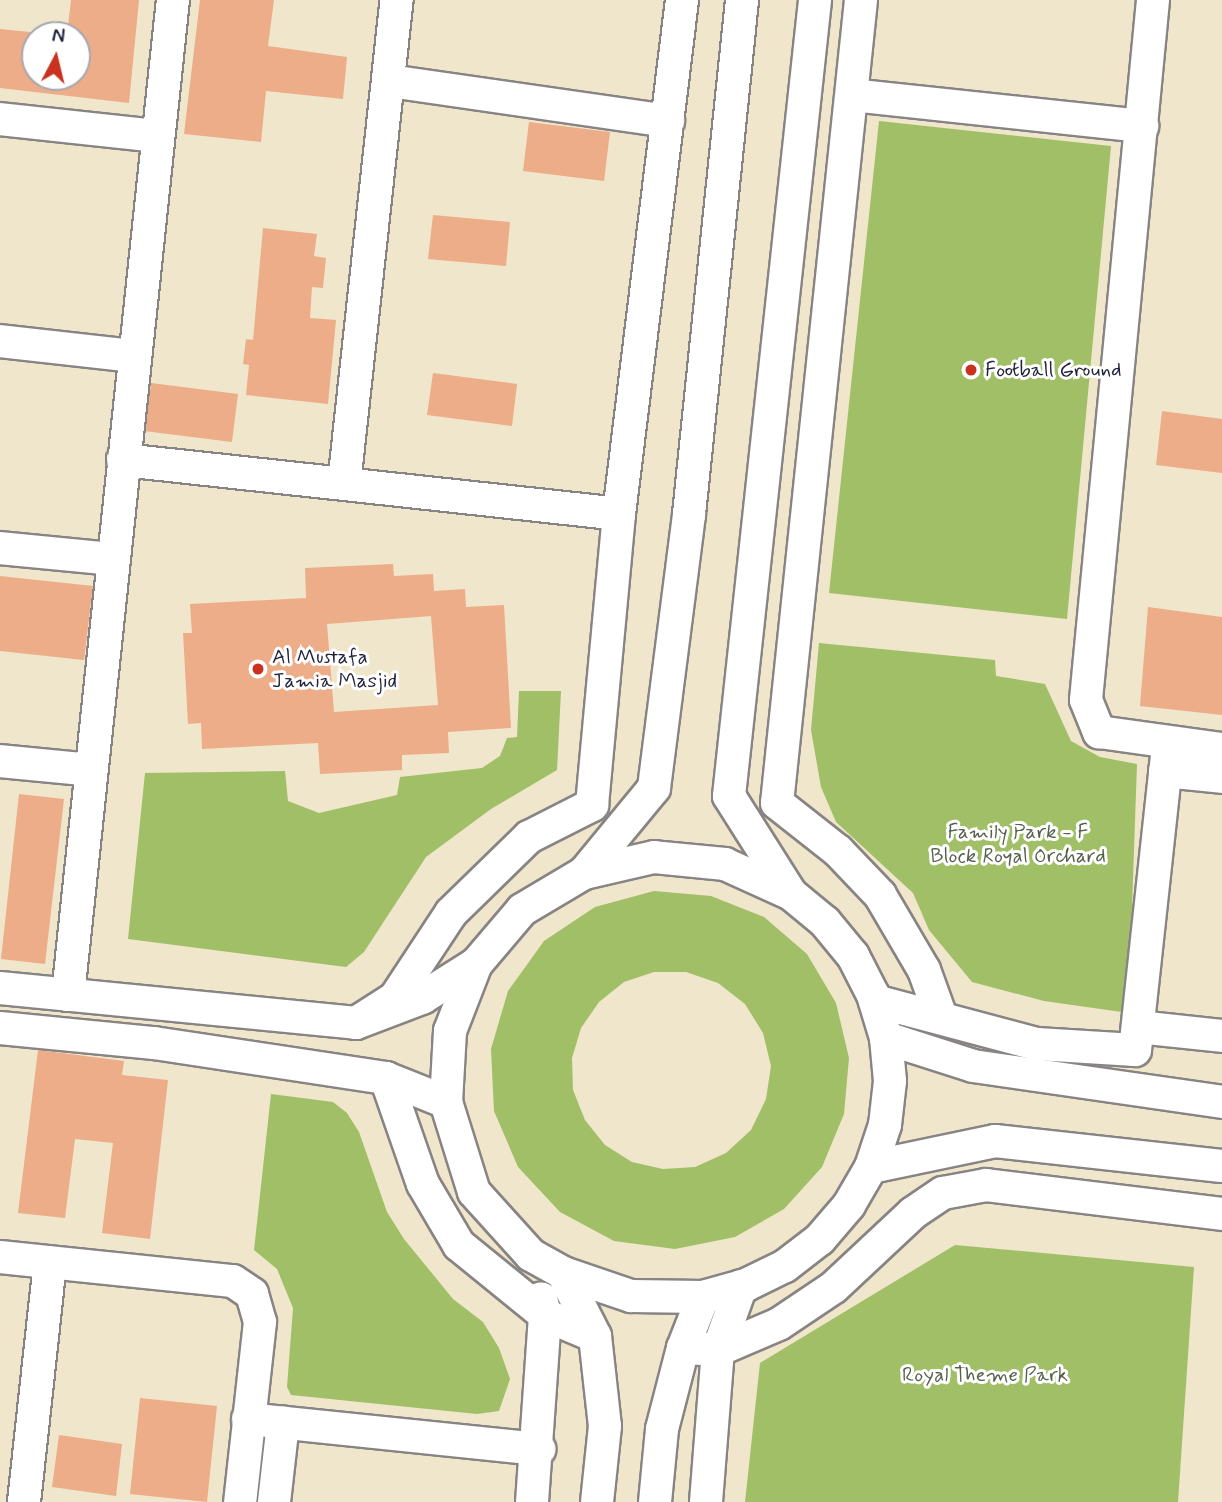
<!DOCTYPE html>
<html>
<head>
<meta charset="utf-8">
<style>
	body { margin:0 }
	#map { position:relative; width:1222px; height:1502px; overflow:hidden; background:#efe6cb; font-family:Mynerve,sans-serif }
	div>[style] { position:absolute }
	.green>* { inset:0; background:#a1bf66 }
	.building>* { inset:0; background:#ecad88 }
	.roads { filter:drop-shadow(2px 0 #888483) drop-shadow(-2px 0 #888483) drop-shadow(0 2px #888483) drop-shadow(0 -2px #888483) }
	.minor>* { height:32px; margin:-16px; padding:0 16px; transform-origin:16px; border-radius:16px; background:#fff }
	.dots>* { width:19px; height:19px; translate:-50% -50%; box-sizing:border-box; border:4px solid #fff; border-radius:50% }
	span { translate:-50% -50%; white-space:nowrap; text-align:center; line-height:1.15; -webkit-text-stroke:6px #fff; paint-order:stroke }
	.poi-label { font-size:21px; color:#22223b }
	.left { translate:0 -50%; text-align:left }
	.park-label { font-size:21px; color:#55614c }
	.north { position:absolute; left:21px; top:21px; width:70px; height:70px; box-sizing:border-box; background:#fff; border:2px solid #a7a7b1; border-radius:50%; rotate:7deg; font-size:19px; font-weight:700; line-height:28px; text-align:center; color:#22223b }
	.north::after { content:''; display:block; margin:auto; width:24px; height:32px; background:#c8321e; clip-path:polygon(50% 0,100% 100%,50% 72%,0 100%) }
</style>
</head>
<body>
<div id="map">
	<div class="green">
		<i style="clip-path:polygon(879px 121px,1111px 146px,1067px 619px,829px 593px)"></i>
		<i style="clip-path:polygon(819px 643px,995px 660px,996px 676px,1045px 684px,1071px 741px,1100px 757px,1137px 764px,1131px 936px,1122px 1012px,1044px 1001px,972px 982px,929px 930px,913px 893px,836px 822px,821px 787px,811px 730px)"></i>
		<i style="clip-path:polygon(519px 691px,561px 691px,557px 770px,491px 809px,426px 857px,364px 952px,346px 967px,128px 939px,145px 773px,285px 771px,288px 801px,319px 813px,397px 795px,400px 777px,482px 768px,500px 756px,507px 738px,517px 737px)"></i>
		<i style="clip-path:polygon(evenodd,654px 891px,711px 896px,764px 917px,807px 954px,836px 1003px,849px 1058px,844px 1114px,822px 1167px,784px 1209px,735px 1237px,675px 1249px,614px 1241px,560px 1212px,518px 1167px,494px 1111px,491px 1049px,508px 991px,544px 941px,595px 907px,654px 891px,654px 972px,686px 972px,718px 983px,745px 1004px,763px 1033px,771px 1066px,766px 1099px,751px 1130px,726px 1153px,695px 1167px,663px 1169px,632px 1162px,605px 1145px,585px 1120px,573px 1090px,572px 1058px,581px 1028px,599px 1002px,624px 982px,654px 972px)"></i>
		<i style="clip-path:polygon(271px 1094px,333px 1102px,347px 1113px,359px 1132px,387px 1212px,404px 1239px,453px 1299px,483px 1322px,499px 1348px,510px 1379px,499px 1411px,477px 1414px,291px 1395px,287px 1387px,293px 1308px,277px 1269px,254px 1250px)"></i>
		<i style="clip-path:polygon(955px 1245px,1194px 1267px,1178px 1502px,745px 1502px,760px 1363px)"></i>
	</div>
	<div class="building">
		<i style="clip-path:polygon(71px 0,139px 0,129px 103px,0 88px,0 29px,40px 33px,35px 35px,35px 77px,77px 77px,77px 35px,67px 35px)"></i>
		<i style="clip-path:polygon(200px 0,274px 0,268px 46px,347px 57px,343px 99px,266px 91px,261px 142px,184px 134px)"></i>
		<i style="clip-path:polygon(529px 122px,610px 132px,604px 181px,523px 171px)"></i>
		<i style="clip-path:polygon(433px 215px,510px 222px,506px 266px,428px 259px)"></i>
		<i style="clip-path:polygon(263px 228px,317px 234px,314px 256px,326px 258px,323px 288px,312px 287px,310px 318px,336px 320px,328px 404px,246px 395px,249px 365px,243px 364px,246px 339px,253px 340px)"></i>
		<i style="clip-path:polygon(433px 373px,517px 384px,512px 426px,427px 415px)"></i>
		<i style="clip-path:polygon(151px 383px,238px 394px,232px 442px,144px 431px)"></i>
		<i style="clip-path:polygon(1162px 411px,1222px 419px,1222px 473px,1156px 465px)"></i>
		<i style="clip-path:polygon(evenodd,393px 564px,394px 576px,433px 574px,434px 591px,465px 589px,466px 607px,504px 605px,511px 728px,448px 732px,449px 753px,402px 755px,402px 770px,320px 774px,318px 743px,202px 749px,201px 723px,188px 724px,183px 633px,192px 633px,190px 604px,306px 598px,305px 568px,393px 564px,431px 616px,438px 705px,334px 712px,327px 624px,431px 616px)"></i>
		<i style="clip-path:polygon(0 576px,93px 586px,84px 660px,0 651px)"></i>
		<i style="clip-path:polygon(1148px 607px,1222px 617px,1222px 715px,1140px 706px)"></i>
		<i style="clip-path:polygon(19px 794px,64px 799px,45px 964px,1px 959px)"></i>
		<i style="clip-path:polygon(38px 1050px,124px 1061px,122px 1075px,168px 1080px,150px 1239px,102px 1233px,113px 1143px,75px 1139px,65px 1218px,18px 1213px)"></i>
		<i style="clip-path:polygon(140px 1398px,217px 1406px,207px 1502px,130px 1494px)"></i>
		<i style="clip-path:polygon(59px 1435px,122px 1444px,116px 1496px,52px 1487px)"></i>
	</div>
	<div class="roads">
		<div class="minor">
			<i style="left:861px;top:0;width:807px;rotate:95.97deg"></i>
			<i style="left:777px;top:803px;width:78px;rotate:38.2deg"></i>
			<i style="left:838px;top:851px;width:61px;rotate:46.3deg"></i>
			<i style="left:880px;top:895px;width:87px;rotate:59.6deg"></i>
			<i style="left:924px;top:970px;width:50px;rotate:70.1deg"></i>
			<i style="left:1153px;top:0;width:703px;rotate:95.47deg"></i>
			<i style="left:1086px;top:700px;width:35px;rotate:68deg"></i>
			<i style="left:1099px;top:732px;width:124px;rotate:7.9deg"></i>
			<i style="left:390px;top:81px;width:281px;rotate:8.2deg"></i>
			<i style="left:852px;top:95px;width:292px;rotate:6.1deg"></i>
			<i style="left:0;top:119px;width:157px;rotate:6.2deg"></i>
			<i style="left:0;top:341px;width:135px;rotate:6.4deg"></i>
			<i style="left:123px;top:460px;width:499px;rotate:6.2deg"></i>
			<i style="left:344px;top:484px;width:487px;rotate:-83.8deg"></i>
			<i style="left:0;top:548px;width:114px;rotate:5.6deg"></i>
			<i style="left:0;top:761px;width:91px;rotate:5.6deg"></i>
			<i style="left:1165px;top:771px;width:57px;rotate:6deg"></i>
			<i style="left:584px;top:873px;width:110px;rotate:-50.5deg"></i>
			<i style="left:654px;top:788px;width:276px;rotate:-82.7deg"></i>
			<i style="left:689px;top:514px;width:517px;rotate:-84.11deg"></i>
			<i style="left:791px;top:894px;width:72px;rotate:-155.6deg"></i>
			<i style="left:725px;top:864px;width:71px;rotate:-174.4deg"></i>
			<i style="left:654px;top:857px;width:72px;rotate:167.1deg"></i>
			<i style="left:584px;top:873px;width:72px;rotate:149.2deg"></i>
			<i style="left:522px;top:910px;width:71px;rotate:130.4deg"></i>
			<i style="left:476px;top:964px;width:72px;rotate:111.2deg"></i>
			<i style="left:450px;top:1031px;width:71px;rotate:93.2deg"></i>
			<i style="left:446px;top:1102px;width:94px;rotate:72.7deg"></i>
			<i style="left:474px;top:1192px;width:85px;rotate:47.9deg"></i>
			<i style="left:531px;top:1255px;width:37px;rotate:29deg"></i>
			<i style="left:563px;top:1273px;width:72px;rotate:18.7deg"></i>
			<i style="left:631px;top:1296px;width:72px;rotate:0.8deg"></i>
			<i style="left:703px;top:1297px;width:45px;rotate:-15.6deg"></i>
			<i style="left:746px;top:1285px;width:43px;rotate:-26deg"></i>
			<i style="left:785px;top:1266px;width:44px;rotate:-37.6deg"></i>
			<i style="left:820px;top:1239px;width:45px;rotate:-49.5deg"></i>
			<i style="left:849px;top:1205px;width:44px;rotate:-59.9deg"></i>
			<i style="left:871px;top:1167px;width:44px;rotate:-71.6deg"></i>
			<i style="left:885px;top:1125px;width:44px;rotate:-83.5deg"></i>
			<i style="left:890px;top:1081px;width:43px;rotate:-95.3deg"></i>
			<i style="left:886px;top:1038px;width:45px;rotate:-106.8deg"></i>
			<i style="left:873px;top:995px;width:44px;rotate:-117.1deg"></i>
			<i style="left:853px;top:956px;width:44px;rotate:-129.5deg"></i>
			<i style="left:825px;top:922px;width:44px;rotate:-140.5deg"></i>
			<i style="left:791px;top:894px;width:116px;rotate:-122.3deg"></i>
			<i style="left:729px;top:796px;width:801px;rotate:-83.83deg"></i>
			<i style="left:0;top:988px;width:358px;rotate:5.6deg"></i>
			<i style="left:356px;top:1023px;width:71px;rotate:-20.7deg"></i>
			<i style="left:422px;top:998px;width:64px;rotate:-32.2deg"></i>
			<i style="left:68px;top:995px;width:1001px;rotate:-83.98deg"></i>
			<i style="left:875px;top:1001px;width:168px;rotate:14.9deg"></i>
			<i style="left:1037px;top:1044px;width:98px;rotate:3.5deg"></i>
			<i style="left:1135px;top:1050px;width:308px;rotate:-83.8deg"></i>
			<i style="left:356px;top:1023px;width:46px;rotate:-32.7deg"></i>
			<i style="left:395px;top:998px;width:102px;rotate:-56.6deg"></i>
			<i style="left:451px;top:913px;width:109px;rotate:-44.3deg"></i>
			<i style="left:529px;top:837px;width:71px;rotate:-26.9deg"></i>
			<i style="left:592px;top:805px;width:292px;rotate:-84.7deg"></i>
			<i style="left:619px;top:514px;width:518px;rotate:-83.01deg"></i>
			<i style="left:1138px;top:1027px;width:84px;rotate:6.1deg"></i>
			<i style="left:0;top:1028px;width:155px;rotate:5.6deg"></i>
			<i style="left:154px;top:1043px;width:235px;rotate:8.6deg"></i>
			<i style="left:386px;top:1078px;width:65px;rotate:21.8deg"></i>
			<i style="left:886px;top:1038px;width:91px;rotate:17.8deg"></i>
			<i style="left:973px;top:1066px;width:252px;rotate:8.2deg"></i>
			<i style="left:386px;top:1078px;width:112px;rotate:70.8deg"></i>
			<i style="left:423px;top:1184px;width:71px;rotate:59.5deg"></i>
			<i style="left:459px;top:1245px;width:111px;rotate:39.1deg"></i>
			<i style="left:545px;top:1315px;width:54px;rotate:22.8deg"></i>
			<i style="left:871px;top:1167px;width:127px;rotate:-11.8deg"></i>
			<i style="left:995px;top:1141px;width:228px;rotate:6.3deg"></i>
			<i style="left:0;top:1257px;width:234px;rotate:5.9deg"></i>
			<i style="left:233px;top:1281px;width:23px;rotate:34deg"></i>
			<i style="left:252px;top:1294px;width:29px;rotate:74deg"></i>
			<i style="left:260px;top:1322px;width:181px;rotate:96.3deg"></i>
			<i style="left:563px;top:1273px;width:71px;rotate:63.1deg"></i>
			<i style="left:595px;top:1336px;width:91px;rotate:83.7deg"></i>
			<i style="left:605px;top:1426px;width:76px;rotate:96deg"></i>
			<i style="left:683px;top:1348px;width:35px;rotate:3deg"></i>
			<i style="left:718px;top:1350px;width:66px;rotate:-23.1deg"></i>
			<i style="left:779px;top:1324px;width:66px;rotate:-33.9deg"></i>
			<i style="left:834px;top:1287px;width:108px;rotate:-43.1deg"></i>
			<i style="left:913px;top:1213px;width:36px;rotate:-34deg"></i>
			<i style="left:943px;top:1193px;width:44px;rotate:-10.5deg"></i>
			<i style="left:986px;top:1185px;width:238px;rotate:7deg"></i>
			<i style="left:248px;top:1419px;width:293px;rotate:5.9deg"></i>
			<i style="left:24px;top:1502px;width:241px;rotate:-83.8deg"></i>
			<i style="left:274px;top:1502px;width:80px;rotate:-83.5deg"></i>
			<i style="left:532px;top:1502px;width:187px;rotate:-86deg"></i>
			<i style="left:545px;top:1315px;width:17px;rotate:-103deg"></i>
			<i style="left:655px;top:1502px;width:73px;rotate:-84.5deg"></i>
			<i style="left:662px;top:1429px;width:84px;rotate:-75.5deg"></i>
			<i style="left:683px;top:1348px;width:55px;rotate:-68.6deg"></i>
			<i style="left:706px;top:1502px;width:152px;rotate:-85.5deg"></i>
			<i style="left:718px;top:1350px;width:68px;rotate:-70.2deg"></i>
		</div>
	</div>
	<div class="dots">
		<i style="left:971px;top:370px;background:#c8321e"></i>
		<i style="left:258px;top:669px;background:#c8321e"></i>
	</div>
	<div class="poi-label">
		<span class="left" style="left:985px;top:370px">Football Ground</span>
		<span class="left" style="left:272px;top:669px">Al Mustafa<br>Jamia Masjid</span>
	</div>
	<div class="park-label">
		<span style="left:1018px;top:844px">Family Park - F<br>Block Royal Orchard</span>
		<span style="left:985px;top:1375px">Royal Theme Park</span>
	</div>
	<div class="north">N</div>
</div>
</body>
</html>
